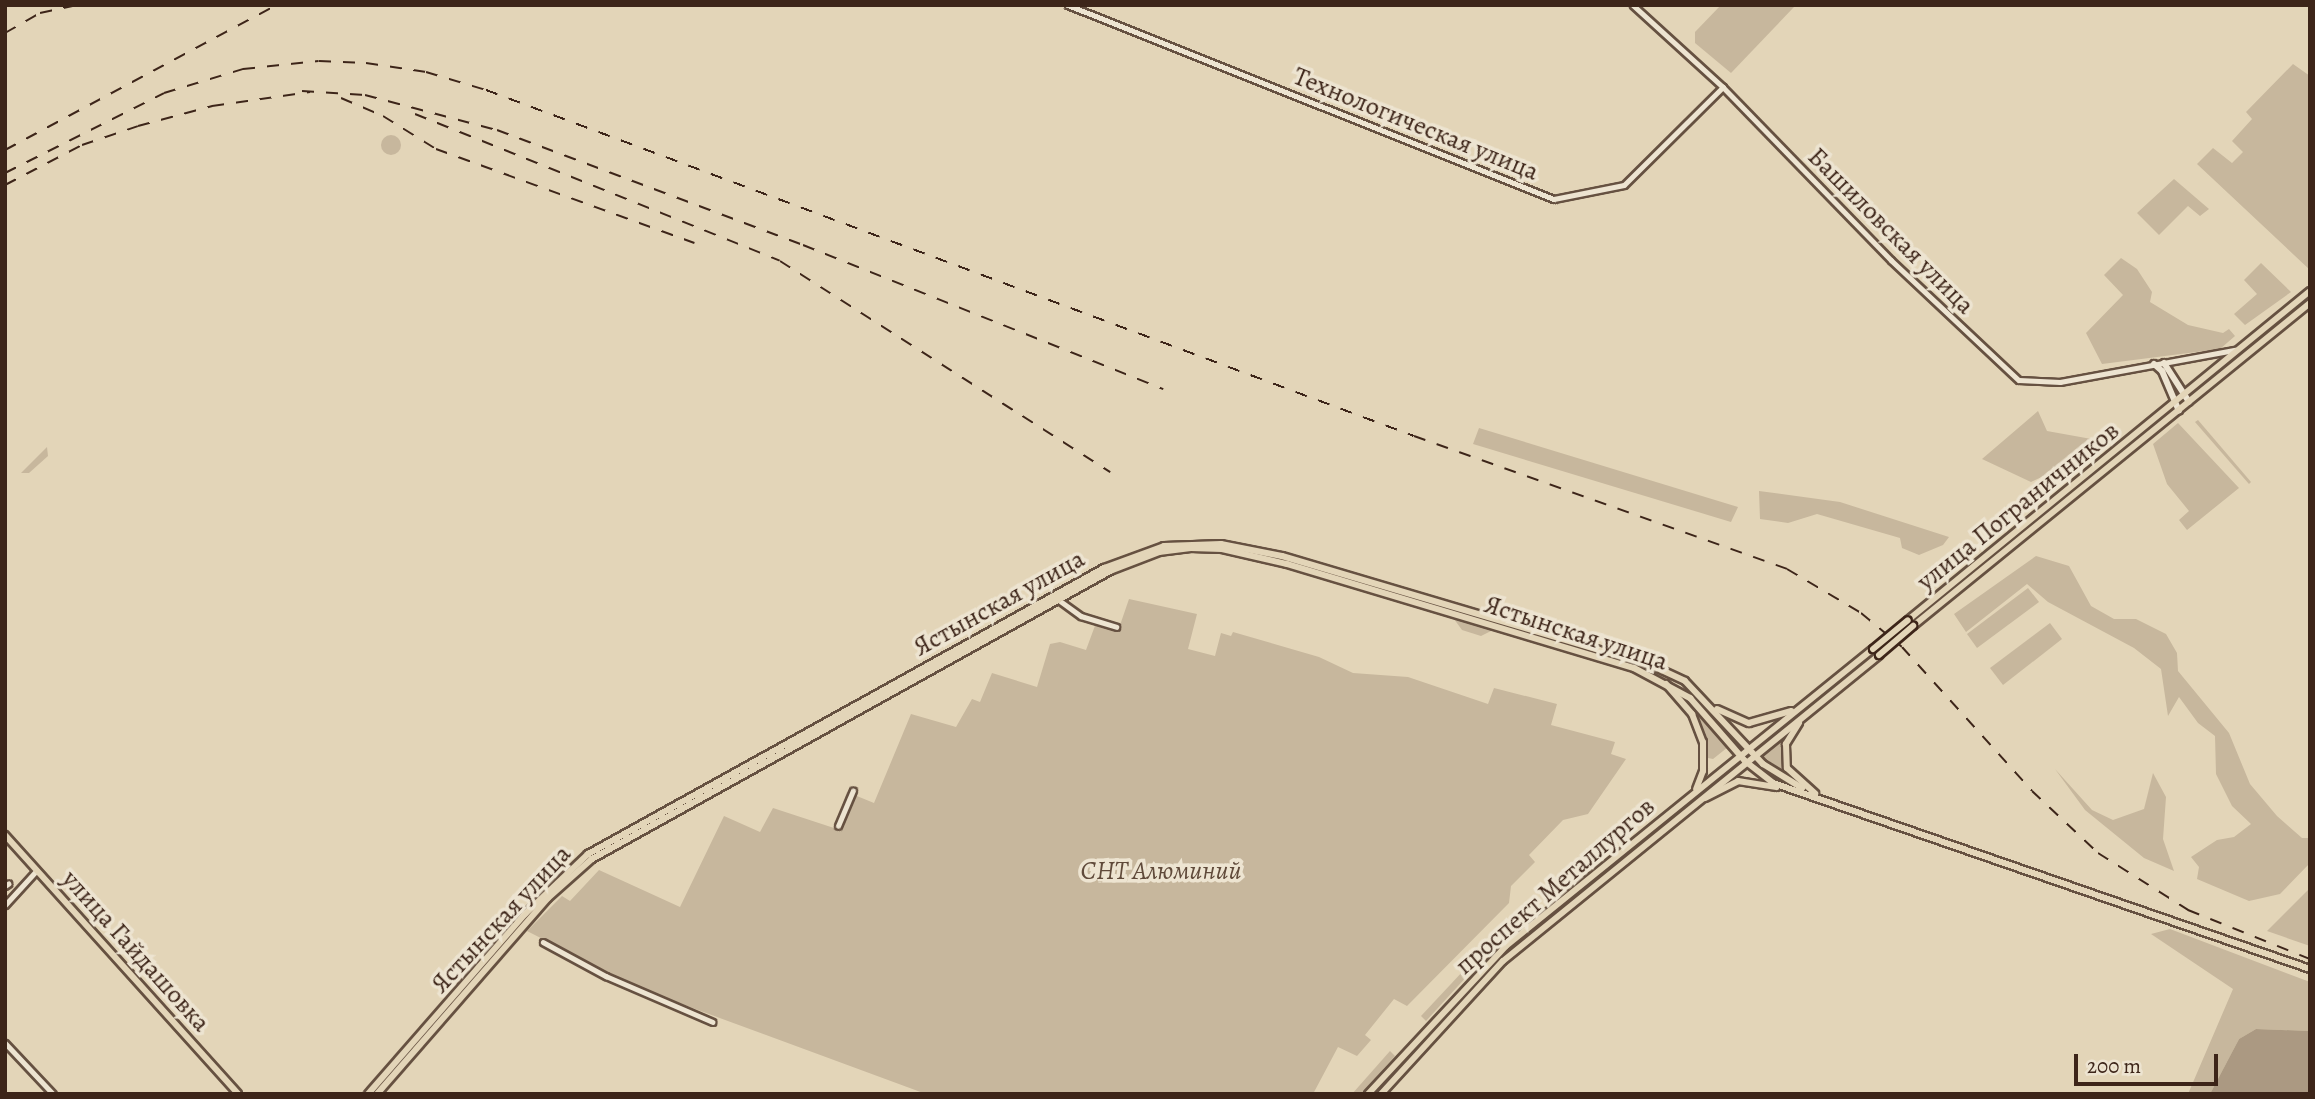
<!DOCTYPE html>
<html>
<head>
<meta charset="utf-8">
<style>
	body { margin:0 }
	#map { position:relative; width:2315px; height:1099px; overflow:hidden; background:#e3d5b8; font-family:Alegreya,serif }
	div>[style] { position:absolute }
	.green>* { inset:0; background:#c7b79d }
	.round { border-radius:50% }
	.water>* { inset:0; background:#ab9982 }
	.roads { filter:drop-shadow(2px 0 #665141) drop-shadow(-2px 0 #665141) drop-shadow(0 2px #665141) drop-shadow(0 -2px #665141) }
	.minor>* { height:4.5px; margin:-2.25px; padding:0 2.25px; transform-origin:2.25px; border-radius:2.25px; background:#ede4d1 }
	.tertiary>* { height:5px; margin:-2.5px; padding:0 2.5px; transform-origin:2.5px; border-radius:2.5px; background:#ede4d1 }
	.secondary>* { height:6px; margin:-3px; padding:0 3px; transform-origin:3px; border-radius:3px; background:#ede4d1 }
	.primary>* { height:6px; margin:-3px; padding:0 3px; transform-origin:3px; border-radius:3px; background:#e3d5b8 }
	.rail>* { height:2px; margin-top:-1px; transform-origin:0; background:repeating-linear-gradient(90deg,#3d2519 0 12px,transparent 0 24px) }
	.bridges { filter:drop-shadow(2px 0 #3d2519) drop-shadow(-2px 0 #3d2519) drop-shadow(0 2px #3d2519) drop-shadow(0 -2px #3d2519) }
	.primary-bridge>* { height:6px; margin:-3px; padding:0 3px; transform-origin:3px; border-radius:3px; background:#e3d5b8 }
	span { translate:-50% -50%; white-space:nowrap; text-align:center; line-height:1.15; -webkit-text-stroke:7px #ede4d1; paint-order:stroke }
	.street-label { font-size:26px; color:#3d2519 }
	.park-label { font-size:26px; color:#604a3a; font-style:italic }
	.frame { position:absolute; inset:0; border:7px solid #3d2519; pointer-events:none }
	.scale { position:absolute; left:2074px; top:1054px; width:144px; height:32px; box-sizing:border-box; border:4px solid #3d2519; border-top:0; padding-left:9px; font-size:21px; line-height:24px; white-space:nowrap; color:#3d2519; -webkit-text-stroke:5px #ede4d1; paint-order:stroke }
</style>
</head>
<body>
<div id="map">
	<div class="green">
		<i style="clip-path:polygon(1721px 5px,1793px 5px,1794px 7px,1731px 73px,1695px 43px,1695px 32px)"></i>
		<i style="clip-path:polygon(2293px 64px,2310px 76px,2310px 270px,2197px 164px,2213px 148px,2232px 163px,2243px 152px,2232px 141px,2252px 119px,2246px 112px)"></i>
		<i class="round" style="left:381px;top:135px;width:20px;height:20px"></i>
		<i style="clip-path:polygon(2174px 179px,2209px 209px,2200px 216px,2188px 206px,2159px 235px,2137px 213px)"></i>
		<i style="clip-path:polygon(2121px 258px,2137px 269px,2152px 292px,2150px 302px,2188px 325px,2223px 333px,2229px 329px,2235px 336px,2220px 349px,2102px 364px,2086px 333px,2123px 295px,2104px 275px)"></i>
		<i style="clip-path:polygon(2261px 263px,2291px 292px,2245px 325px,2234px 314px,2257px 294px,2244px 280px)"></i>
		<i style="clip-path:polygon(2038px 411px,2047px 431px,2097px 440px,2104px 436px,2112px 444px,2031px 482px,1982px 459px)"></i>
		<i style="clip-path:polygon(2198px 420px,2251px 482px,2249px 484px,2195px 422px)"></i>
		<i style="clip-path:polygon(2178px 423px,2239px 488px,2187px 530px,2179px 520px,2189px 511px,2167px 484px,2153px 444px)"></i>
		<i style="clip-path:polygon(1479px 428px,1738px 507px,1731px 522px,1473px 444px)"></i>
		<i style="clip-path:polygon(47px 447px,48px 456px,29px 473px,21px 473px)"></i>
		<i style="clip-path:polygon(1759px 491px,1840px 502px,1949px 537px,1943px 545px,1919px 555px,1902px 548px,1900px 538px,1817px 514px,1788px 523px,1760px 519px)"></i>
		<i style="clip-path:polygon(2036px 556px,2069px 566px,2091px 606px,2114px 619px,2136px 619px,2166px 634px,2177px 653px,2178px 671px,2229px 733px,2250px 784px,2277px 816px,2302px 838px,2310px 838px,2310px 863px,2280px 894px,2249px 901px,2197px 879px,2199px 867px,2191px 857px,2217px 840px,2234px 837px,2251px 824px,2232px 806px,2216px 774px,2215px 736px,2198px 723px,2179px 697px,2168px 716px,2161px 669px,2134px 648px,2048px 602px,2027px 584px,1966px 632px,1954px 614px)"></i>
		<i style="clip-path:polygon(2028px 588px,2039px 602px,1977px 648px,1967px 634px)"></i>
		<i style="clip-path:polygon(1129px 599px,1197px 614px,1188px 649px,1215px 656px,1221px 633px,1231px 636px,1233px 632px,1319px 657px,1353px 673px,1408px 677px,1488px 704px,1494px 688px,1557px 704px,1551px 725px,1615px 742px,1611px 754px,1626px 759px,1588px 814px,1563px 820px,1529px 855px,1535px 862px,1511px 886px,1509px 903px,1407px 1006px,1394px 999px,1365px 1035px,1371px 1040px,1357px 1056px,1338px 1047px,1313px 1094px,926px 1094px,641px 989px,527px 931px,562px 896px,570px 901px,599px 870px,680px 907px,724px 816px,760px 832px,773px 808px,834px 828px,847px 792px,874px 803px,911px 714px,956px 727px,972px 699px,980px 702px,992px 673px,1037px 687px,1050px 644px,1060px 642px,1086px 650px,1096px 623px,1118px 631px)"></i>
		<i style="clip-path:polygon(1454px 619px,1493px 630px,1481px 636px,1462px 630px)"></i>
		<i style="clip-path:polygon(2050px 623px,2062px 639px,2003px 685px,1990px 668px)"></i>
		<i style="clip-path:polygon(1690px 704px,1728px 747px,1713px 759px,1708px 758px,1703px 730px)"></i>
		<i style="clip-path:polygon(1786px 736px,1782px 753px,1784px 772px,1762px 756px)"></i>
		<i style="clip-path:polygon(2055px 769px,2092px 810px,2113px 820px,2144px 809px,2153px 773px,2166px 797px,2163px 839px,2174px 871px,2144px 858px,2085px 810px)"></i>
		<i style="clip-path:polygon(2310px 888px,2310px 946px,2267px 931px)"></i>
		<i style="clip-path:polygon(2170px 929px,2310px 982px,2310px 1031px,2256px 1029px,2239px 1039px,2210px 1094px,2188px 1094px,2233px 989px,2151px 934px)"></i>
		<i style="clip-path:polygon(1464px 970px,1469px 974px,1426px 1021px,1421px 1016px)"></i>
		<i style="clip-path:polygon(1390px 1051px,1395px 1056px,1361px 1094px,1352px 1094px)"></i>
	</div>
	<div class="water">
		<i style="clip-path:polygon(2256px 1029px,2310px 1031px,2310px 1094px,2210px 1094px,2239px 1039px)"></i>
	</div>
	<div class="roads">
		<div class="minor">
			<i style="left:1068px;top:5px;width:523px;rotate:21.76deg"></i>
			<i style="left:1554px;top:199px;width:71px;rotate:-11.3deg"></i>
			<i style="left:1624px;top:185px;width:139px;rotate:-44.7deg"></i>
			<i style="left:1633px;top:5px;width:122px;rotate:42.3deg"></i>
			<i style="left:1723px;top:87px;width:241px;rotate:45.8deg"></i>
			<i style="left:1891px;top:260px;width:175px;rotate:43.2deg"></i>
			<i style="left:2019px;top:380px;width:41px;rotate:2.8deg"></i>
			<i style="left:2060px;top:382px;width:178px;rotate:-10.4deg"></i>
			<i style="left:1059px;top:600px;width:27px;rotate:36deg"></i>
			<i style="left:1081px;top:616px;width:37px;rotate:17deg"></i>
			<i style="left:838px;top:826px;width:38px;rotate:-67deg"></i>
			<i style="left:5px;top:886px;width:4px;rotate:-34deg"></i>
			<i style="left:543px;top:942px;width:72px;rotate:28.4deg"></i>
			<i style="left:606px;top:976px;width:116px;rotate:23.3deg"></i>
		</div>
		<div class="tertiary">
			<i style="left:5px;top:905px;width:47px;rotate:-47.6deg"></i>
			<i style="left:5px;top:1043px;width:70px;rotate:46.7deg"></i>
		</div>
		<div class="secondary">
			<i style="left:2164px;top:363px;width:46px;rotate:57.3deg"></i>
			<i style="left:2154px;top:364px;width:11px;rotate:41deg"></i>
			<i style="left:2162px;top:371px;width:43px;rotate:67deg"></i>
		</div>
		<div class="primary">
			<i style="left:1908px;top:620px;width:519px;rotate:-39.3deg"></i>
			<i style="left:1913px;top:626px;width:512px;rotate:-39.13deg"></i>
			<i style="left:1666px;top:684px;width:40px;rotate:49deg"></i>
			<i style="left:1692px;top:714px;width:30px;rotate:69deg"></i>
			<i style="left:1703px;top:742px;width:29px;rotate:90deg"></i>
			<i style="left:1703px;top:771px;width:19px;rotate:111deg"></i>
			<i style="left:1717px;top:709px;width:35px;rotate:24deg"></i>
			<i style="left:1749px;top:723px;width:44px;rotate:-15.9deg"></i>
			<i style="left:1799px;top:723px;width:25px;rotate:122deg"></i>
			<i style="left:1786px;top:744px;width:24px;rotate:88deg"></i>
			<i style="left:1787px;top:768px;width:38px;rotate:42deg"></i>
			<i style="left:1705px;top:798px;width:37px;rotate:-27deg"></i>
			<i style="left:1738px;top:781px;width:39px;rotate:9deg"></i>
			<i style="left:5px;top:835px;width:348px;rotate:48deg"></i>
			<i style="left:368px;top:1094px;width:239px;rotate:-48.9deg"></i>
			<i style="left:525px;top:914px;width:87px;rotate:-43.6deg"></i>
			<i style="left:588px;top:854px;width:590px;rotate:-29deg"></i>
			<i style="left:1104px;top:568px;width:64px;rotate:-20.1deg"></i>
			<i style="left:1164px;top:546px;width:57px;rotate:-2deg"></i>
			<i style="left:1221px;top:544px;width:62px;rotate:11.1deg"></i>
			<i style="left:1282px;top:556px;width:387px;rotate:16.5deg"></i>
			<i style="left:1653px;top:666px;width:35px;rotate:25deg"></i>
			<i style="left:1685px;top:681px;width:114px;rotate:46.8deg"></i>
			<i style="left:1763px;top:764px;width:46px;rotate:31.6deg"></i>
			<i style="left:377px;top:1094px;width:260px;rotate:-48.9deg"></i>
			<i style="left:548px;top:898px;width:59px;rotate:-41.6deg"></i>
			<i style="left:592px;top:859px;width:593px;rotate:-29.07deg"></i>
			<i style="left:1110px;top:571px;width:53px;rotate:-21.2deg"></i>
			<i style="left:1159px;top:552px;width:32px;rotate:-7deg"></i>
			<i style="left:1191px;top:548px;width:31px;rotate:2deg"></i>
			<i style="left:1222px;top:549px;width:67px;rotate:13deg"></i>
			<i style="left:1287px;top:564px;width:362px;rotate:16.7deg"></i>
			<i style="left:1634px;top:668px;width:64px;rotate:28.2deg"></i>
			<i style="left:1690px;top:698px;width:84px;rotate:48.9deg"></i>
			<i style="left:1745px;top:761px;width:36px;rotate:38deg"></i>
			<i style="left:1773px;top:783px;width:568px;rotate:19.1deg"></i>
			<i style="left:1368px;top:1094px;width:202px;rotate:-47deg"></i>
			<i style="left:1506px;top:946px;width:472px;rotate:-39deg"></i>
			<i style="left:1381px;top:1094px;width:180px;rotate:-47.5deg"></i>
			<i style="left:1503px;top:961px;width:485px;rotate:-39.1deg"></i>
		</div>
	</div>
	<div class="rail">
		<i style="left:5px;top:33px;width:40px;rotate:-29.7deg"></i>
		<i style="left:40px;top:13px;width:38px;rotate:-12deg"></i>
		<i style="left:302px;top:91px;width:63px;rotate:3.6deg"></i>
		<i style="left:365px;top:95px;width:137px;rotate:14.9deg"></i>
		<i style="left:497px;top:130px;width:327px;rotate:20.6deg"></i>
		<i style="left:803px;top:245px;width:388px;rotate:21.8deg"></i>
		<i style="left:341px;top:98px;width:46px;rotate:23.2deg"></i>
		<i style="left:383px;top:116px;width:62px;rotate:31.9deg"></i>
		<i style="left:436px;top:149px;width:275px;rotate:20deg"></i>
		<i style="left:415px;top:114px;width:393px;rotate:21.9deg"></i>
		<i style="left:780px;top:261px;width:392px;rotate:32.6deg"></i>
		<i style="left:5px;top:150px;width:308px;rotate:-28.1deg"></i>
		<i style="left:5px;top:173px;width:178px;rotate:-26.7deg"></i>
		<i style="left:164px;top:93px;width:83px;rotate:-16.9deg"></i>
		<i style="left:243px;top:69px;width:76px;rotate:-6deg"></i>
		<i style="left:319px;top:61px;width:47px;rotate:2.4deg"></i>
		<i style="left:366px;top:63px;width:61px;rotate:8.5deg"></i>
		<i style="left:426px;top:72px;width:63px;rotate:16.7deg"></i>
		<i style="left:486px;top:90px;width:990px;rotate:20.45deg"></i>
		<i style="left:1414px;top:436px;width:396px;rotate:19.6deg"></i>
		<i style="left:1787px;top:569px;width:86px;rotate:30.7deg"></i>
		<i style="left:1861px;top:613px;width:53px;rotate:39.7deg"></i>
		<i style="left:1902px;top:647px;width:194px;rotate:47.9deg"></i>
		<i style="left:2032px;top:791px;width:91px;rotate:43.2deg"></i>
		<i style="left:2098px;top:853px;width:107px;rotate:32.3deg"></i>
		<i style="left:2188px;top:910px;width:131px;rotate:21.9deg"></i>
		<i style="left:5px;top:185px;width:87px;rotate:-27.5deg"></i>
		<i style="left:82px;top:145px;width:59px;rotate:-18.7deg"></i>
		<i style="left:138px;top:126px;width:77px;rotate:-15.1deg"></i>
		<i style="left:212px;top:106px;width:99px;rotate:-8.1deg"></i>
	</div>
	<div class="bridges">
		<div class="primary-bridge">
			<i style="left:1873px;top:649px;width:45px;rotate:-39.6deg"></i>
			<i style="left:1879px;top:655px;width:45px;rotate:-40.5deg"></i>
		</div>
	</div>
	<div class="street-label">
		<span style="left:1416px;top:124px;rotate:22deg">Технологическая улица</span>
		<span style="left:1891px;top:231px;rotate:45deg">Башиловская улица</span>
		<span style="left:2018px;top:506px;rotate:-39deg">улица Пограничников</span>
		<span style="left:999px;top:603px;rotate:-29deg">Ястынская улица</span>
		<span style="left:1576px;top:633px;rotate:18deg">Ястынская улица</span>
		<span style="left:1555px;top:886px;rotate:-41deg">проспект Металлургов</span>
		<span style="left:501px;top:919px;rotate:-47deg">Ястынская улица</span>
		<span style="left:136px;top:951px;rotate:48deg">улица Гайдашовка</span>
	</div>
	<div class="park-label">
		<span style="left:1161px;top:871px">СНТ Алюминий</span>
	</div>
	<div class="frame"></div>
	<div class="scale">200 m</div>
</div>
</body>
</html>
